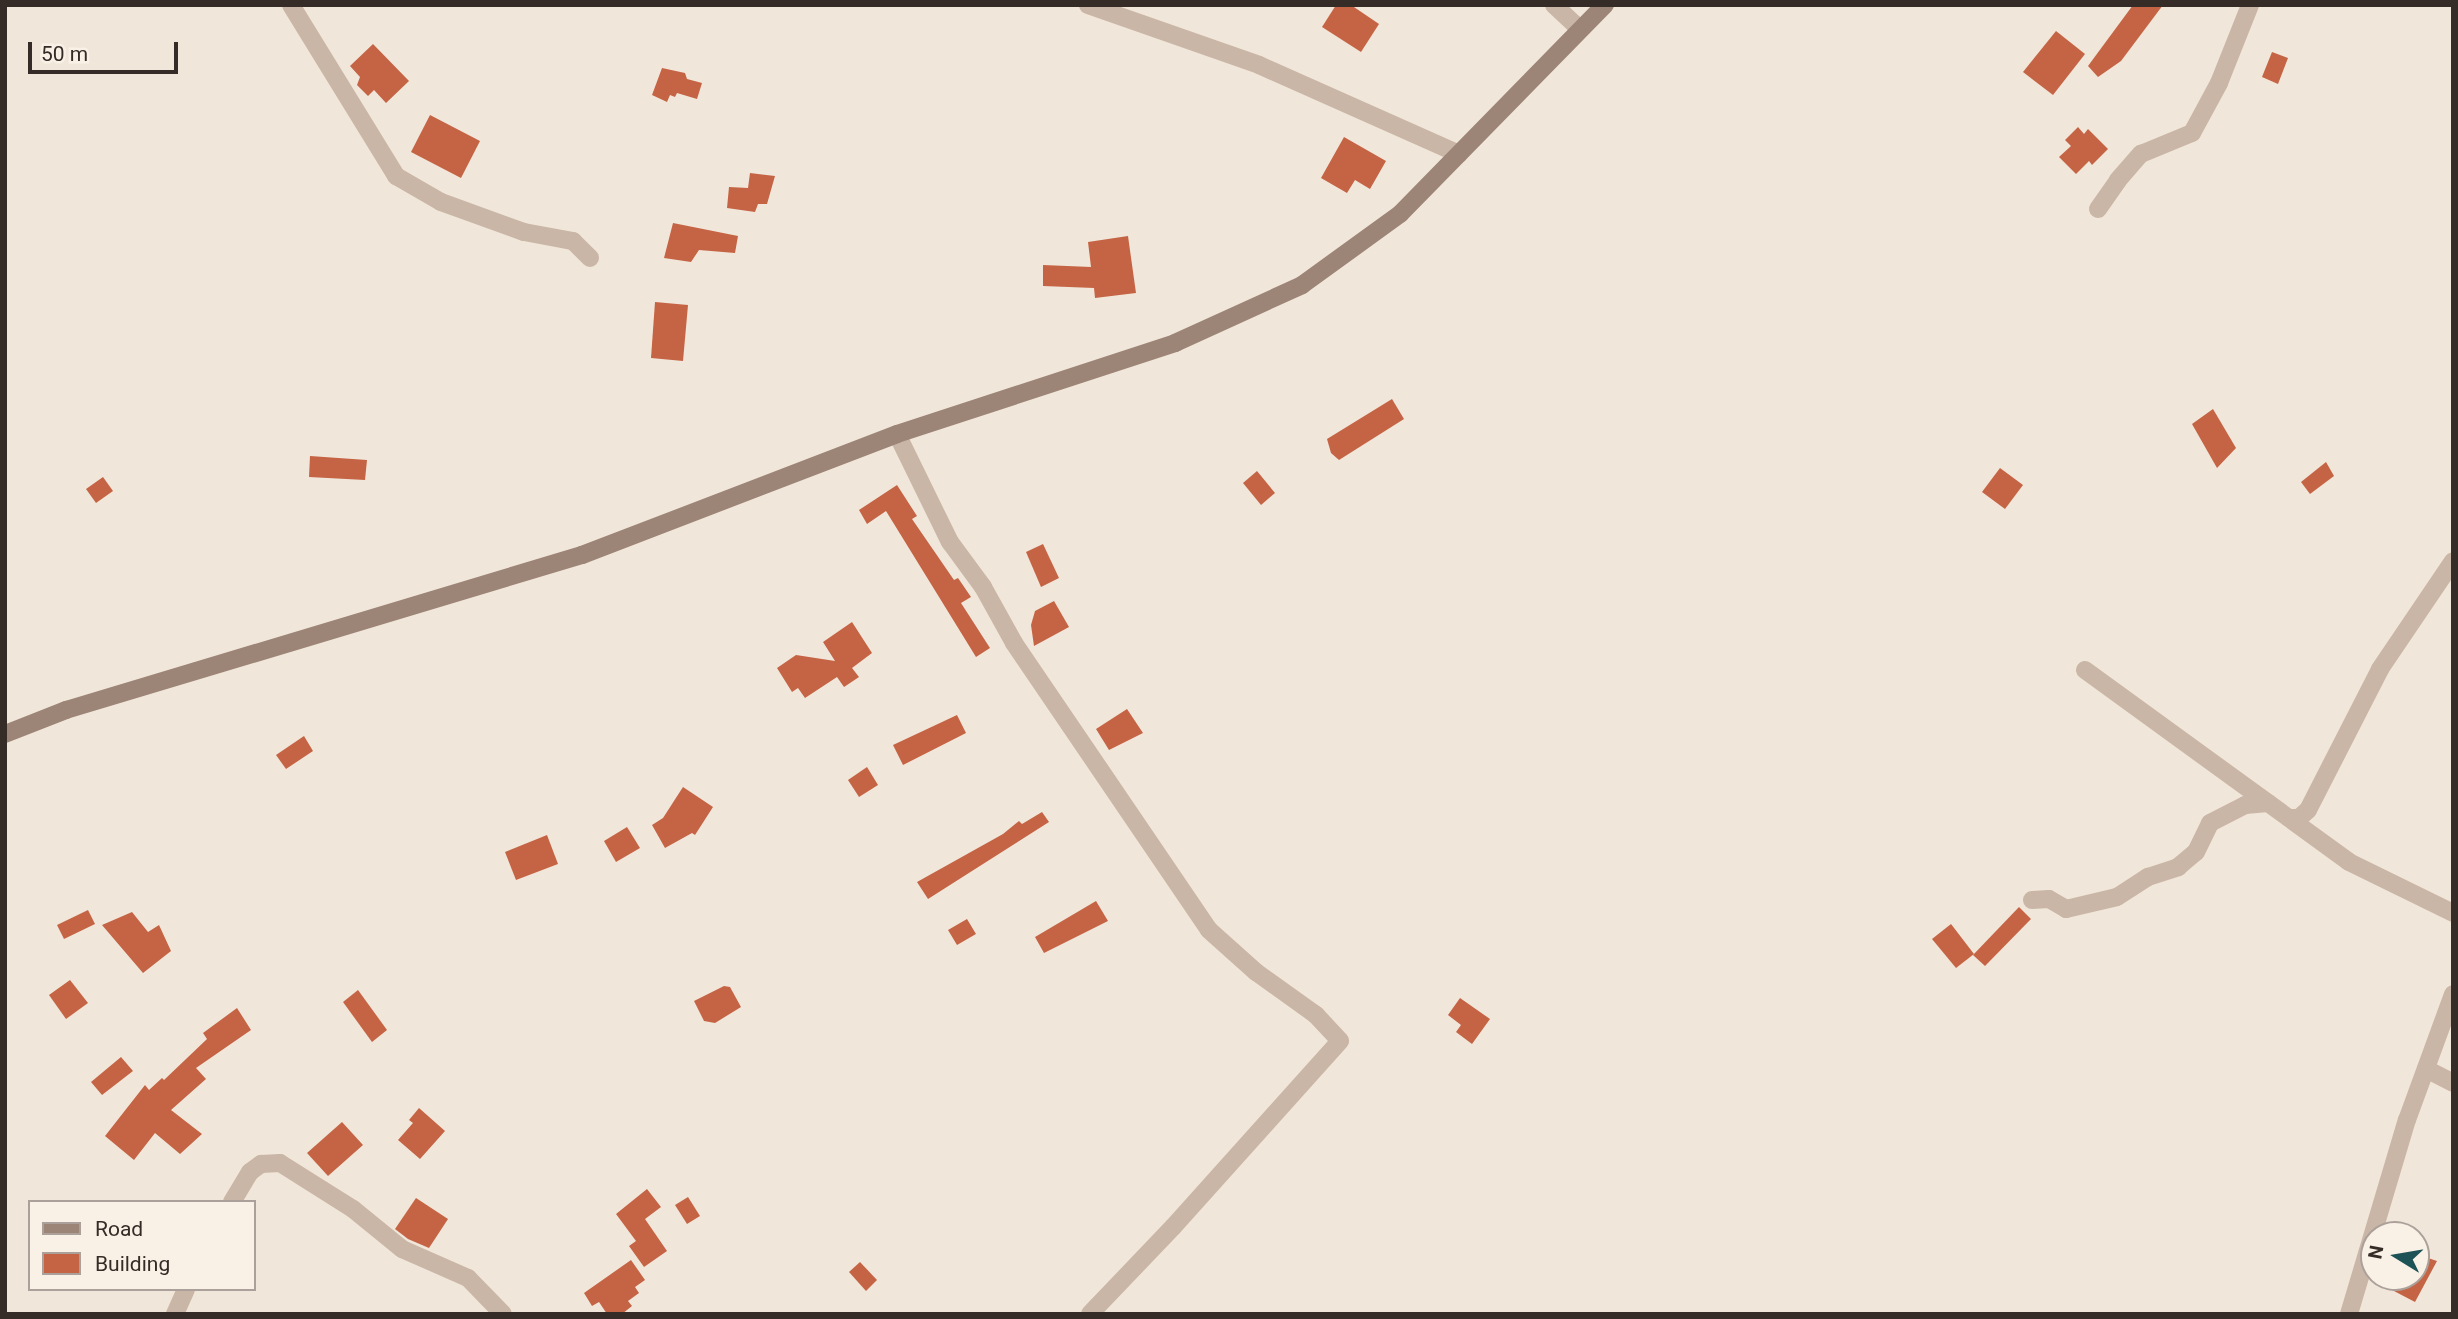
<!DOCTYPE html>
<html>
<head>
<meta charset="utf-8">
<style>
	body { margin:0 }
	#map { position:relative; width:2458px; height:1319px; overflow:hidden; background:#f1e6da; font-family:Roboto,sans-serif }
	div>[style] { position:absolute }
	.building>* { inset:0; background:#c56444 }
	.street>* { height:18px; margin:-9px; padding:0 9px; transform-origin:9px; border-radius:9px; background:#c9b6a6 }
	.secondary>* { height:18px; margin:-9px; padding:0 9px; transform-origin:9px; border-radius:9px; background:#9c8577 }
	span { translate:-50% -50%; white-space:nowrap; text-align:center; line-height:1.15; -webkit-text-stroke:7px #f9f0e6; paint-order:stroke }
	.frame { position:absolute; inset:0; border:7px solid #352b27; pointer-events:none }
	.legend { position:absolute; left:28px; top:1200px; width:228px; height:91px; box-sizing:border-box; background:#f9f0e6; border:2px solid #aba19a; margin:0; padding:9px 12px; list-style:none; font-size:21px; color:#352b27 }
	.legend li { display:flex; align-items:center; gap:14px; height:35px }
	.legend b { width:35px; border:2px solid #aba19a }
	.north { position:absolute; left:2360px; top:1221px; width:70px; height:70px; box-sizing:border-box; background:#f9f0e6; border:2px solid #aba19a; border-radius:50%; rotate:281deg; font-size:19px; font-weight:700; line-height:28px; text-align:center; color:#352b27 }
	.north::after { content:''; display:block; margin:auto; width:24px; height:32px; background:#1d5256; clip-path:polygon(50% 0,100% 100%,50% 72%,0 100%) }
	.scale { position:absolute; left:28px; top:42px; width:150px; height:32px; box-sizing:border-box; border:4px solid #352b27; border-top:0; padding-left:9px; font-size:21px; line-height:24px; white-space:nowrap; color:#352b27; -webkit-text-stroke:5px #f9f0e6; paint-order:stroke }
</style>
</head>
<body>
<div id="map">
	<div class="building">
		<i style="clip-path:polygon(1336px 5px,1351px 5px,1379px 24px,1361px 52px,1322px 27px)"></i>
		<i style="clip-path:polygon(2133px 5px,2163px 5px,2121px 61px,2098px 77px,2088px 66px)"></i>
		<i style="clip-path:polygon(2056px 31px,2085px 54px,2053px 95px,2023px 72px)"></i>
		<i style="clip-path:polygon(373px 44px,409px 81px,386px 103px,374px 90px,368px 96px,357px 85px,360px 77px,350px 66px)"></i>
		<i style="clip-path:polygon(2272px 52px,2288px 58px,2278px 84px,2262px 77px)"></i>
		<i style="clip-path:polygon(662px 68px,685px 73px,687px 79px,702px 83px,697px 99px,677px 93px,675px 97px,670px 95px,667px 102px,652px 95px)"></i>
		<i style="clip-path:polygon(430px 115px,480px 141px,461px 178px,411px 152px)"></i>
		<i style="clip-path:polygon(2078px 127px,2084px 134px,2088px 129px,2108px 149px,2092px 165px,2089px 161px,2076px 174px,2059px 157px,2071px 146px,2065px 140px)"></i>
		<i style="clip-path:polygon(1344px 137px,1386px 161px,1370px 189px,1355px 180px,1347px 193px,1321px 178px)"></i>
		<i style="clip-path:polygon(750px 173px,775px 176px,767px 204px,758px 204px,755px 212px,727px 208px,729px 187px,748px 188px)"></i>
		<i style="clip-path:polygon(673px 223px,738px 236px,735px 253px,699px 250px,691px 262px,664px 258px)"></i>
		<i style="clip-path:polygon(1128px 236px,1136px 293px,1095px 298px,1094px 288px,1043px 286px,1043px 265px,1091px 267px,1088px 242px)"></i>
		<i style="clip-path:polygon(655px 302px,688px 305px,683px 361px,651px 358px)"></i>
		<i style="clip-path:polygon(1392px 399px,1404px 419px,1339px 460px,1331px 453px,1327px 439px)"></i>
		<i style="clip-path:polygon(2213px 409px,2236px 448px,2217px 468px,2192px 424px)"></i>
		<i style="clip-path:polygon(310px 456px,367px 460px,365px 480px,309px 477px)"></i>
		<i style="clip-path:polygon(2326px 462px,2334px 476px,2310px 494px,2301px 482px)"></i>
		<i style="clip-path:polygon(2000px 468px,2023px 485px,2005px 509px,1982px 492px)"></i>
		<i style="clip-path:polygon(1257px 471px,1275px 493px,1261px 505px,1243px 483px)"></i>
		<i style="clip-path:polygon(103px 477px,113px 491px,96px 503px,86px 489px)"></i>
		<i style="clip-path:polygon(897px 485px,917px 516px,912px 519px,954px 580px,958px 578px,971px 597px,961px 603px,990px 648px,976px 657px,886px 511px,867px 524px,859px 510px)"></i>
		<i style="clip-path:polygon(1043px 544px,1059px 578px,1041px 587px,1026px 552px)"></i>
		<i style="clip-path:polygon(1054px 601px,1069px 627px,1034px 646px,1031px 625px,1035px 611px)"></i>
		<i style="clip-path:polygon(852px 622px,872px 653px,852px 668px,859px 677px,844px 687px,837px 677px,805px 698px,798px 688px,792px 692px,777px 668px,796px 655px,835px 661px,823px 642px)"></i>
		<i style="clip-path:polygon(1127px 709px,1143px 733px,1109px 750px,1096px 729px)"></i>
		<i style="clip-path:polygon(957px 715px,966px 733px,903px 765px,893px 745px)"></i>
		<i style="clip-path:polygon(304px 736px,313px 751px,286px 769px,276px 755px)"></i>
		<i style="clip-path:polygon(867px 767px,878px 785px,859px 797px,848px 780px)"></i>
		<i style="clip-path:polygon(683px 787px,713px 807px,695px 835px,692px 833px,665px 848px,652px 825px,663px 818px)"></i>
		<i style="clip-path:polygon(1042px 812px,1049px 822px,928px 899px,917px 882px,1003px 834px,1019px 821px,1022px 824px)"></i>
		<i style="clip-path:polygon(627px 827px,640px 848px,616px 862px,604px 841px)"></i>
		<i style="clip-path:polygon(547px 835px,558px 864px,516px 880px,505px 852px)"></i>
		<i style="clip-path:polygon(1096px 901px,1108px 921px,1044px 953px,1035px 937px)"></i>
		<i style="clip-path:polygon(2019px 907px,2031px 919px,1985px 966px,1973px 955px)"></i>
		<i style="clip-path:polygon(88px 910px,95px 924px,64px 939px,57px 925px)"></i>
		<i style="clip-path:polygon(132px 912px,148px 932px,159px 925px,171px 951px,143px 973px,102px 925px)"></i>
		<i style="clip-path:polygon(967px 919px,976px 934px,957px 945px,948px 930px)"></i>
		<i style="clip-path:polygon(1951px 924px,1974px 954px,1956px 968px,1932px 939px)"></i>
		<i style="clip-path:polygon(70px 980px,88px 1003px,66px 1019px,49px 995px)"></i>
		<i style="clip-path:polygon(724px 986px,730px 987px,741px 1007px,715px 1023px,704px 1021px,694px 1001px)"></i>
		<i style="clip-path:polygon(358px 990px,387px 1030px,372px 1042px,343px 1002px)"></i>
		<i style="clip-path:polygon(1460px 998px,1490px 1019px,1472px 1044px,1456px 1032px,1461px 1025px,1448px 1015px)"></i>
		<i style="clip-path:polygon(237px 1008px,251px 1030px,196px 1068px,206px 1079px,171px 1110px,202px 1134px,180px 1154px,155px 1133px,134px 1160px,105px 1136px,145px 1085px,149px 1090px,162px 1078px,164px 1080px,207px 1039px,203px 1033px)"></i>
		<i style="clip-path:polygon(121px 1057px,133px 1071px,102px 1095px,91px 1082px)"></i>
		<i style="clip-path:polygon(419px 1108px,445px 1131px,420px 1159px,398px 1140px,413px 1123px,409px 1120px)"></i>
		<i style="clip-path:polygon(342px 1122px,363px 1145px,328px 1176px,307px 1153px)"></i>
		<i style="clip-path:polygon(647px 1189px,661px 1207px,645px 1219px,667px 1251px,644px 1267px,629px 1246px,636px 1241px,616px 1214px)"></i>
		<i style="clip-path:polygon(688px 1197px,700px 1216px,687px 1224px,675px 1205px)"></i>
		<i style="clip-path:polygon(416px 1198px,448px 1219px,429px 1248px,408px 1239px,395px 1229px)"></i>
		<i style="clip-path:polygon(2416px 1254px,2437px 1261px,2415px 1302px,2371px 1279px,2416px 1277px)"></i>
		<i style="clip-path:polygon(631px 1260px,645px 1280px,635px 1287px,639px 1293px,628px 1301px,632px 1306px,622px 1314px,607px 1314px,599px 1302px,592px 1306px,584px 1293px)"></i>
		<i style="clip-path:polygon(860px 1262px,877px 1280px,866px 1291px,849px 1272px)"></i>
	</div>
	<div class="street">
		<i style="left:291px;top:5px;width:201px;rotate:58.4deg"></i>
		<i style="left:396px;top:176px;width:52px;rotate:30deg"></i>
		<i style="left:441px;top:202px;width:88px;rotate:19.9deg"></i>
		<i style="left:524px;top:232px;width:50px;rotate:10.4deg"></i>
		<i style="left:573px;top:241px;width:24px;rotate:45deg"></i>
		<i style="left:1088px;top:5px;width:181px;rotate:19.3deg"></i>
		<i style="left:1259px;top:65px;width:219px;rotate:24deg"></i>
		<i style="left:1554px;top:5px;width:35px;rotate:43deg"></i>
		<i style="left:2098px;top:209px;width:35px;rotate:-55deg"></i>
		<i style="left:2118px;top:180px;width:35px;rotate:-49deg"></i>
		<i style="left:2141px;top:154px;width:55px;rotate:-22.4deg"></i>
		<i style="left:2192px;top:133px;width:57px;rotate:-61.6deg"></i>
		<i style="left:2219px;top:83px;width:84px;rotate:-68.3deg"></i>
		<i style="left:897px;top:434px;width:120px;rotate:63.9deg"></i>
		<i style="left:950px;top:542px;width:56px;rotate:53.7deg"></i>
		<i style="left:983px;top:587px;width:64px;rotate:61deg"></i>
		<i style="left:1014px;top:643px;width:347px;rotate:55.8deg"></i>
		<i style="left:1209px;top:930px;width:63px;rotate:41.8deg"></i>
		<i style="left:1256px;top:972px;width:74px;rotate:35.6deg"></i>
		<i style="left:1316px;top:1015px;width:35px;rotate:47deg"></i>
		<i style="left:1340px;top:1041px;width:250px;rotate:131.9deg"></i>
		<i style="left:1173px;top:1227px;width:120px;rotate:133.7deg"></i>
		<i style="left:2085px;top:670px;width:326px;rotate:36deg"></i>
		<i style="left:2349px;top:862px;width:116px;rotate:26.1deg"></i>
		<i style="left:2289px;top:818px;width:10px"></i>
		<i style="left:2299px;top:818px;width:12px;rotate:-42deg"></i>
		<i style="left:2308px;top:810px;width:158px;rotate:-62.9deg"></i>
		<i style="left:2380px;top:669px;width:130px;rotate:-55.9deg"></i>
		<i style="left:2032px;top:900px;width:17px;rotate:-3deg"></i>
		<i style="left:2049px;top:899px;width:20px;rotate:30deg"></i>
		<i style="left:2066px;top:909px;width:52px;rotate:-13.2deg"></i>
		<i style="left:2117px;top:897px;width:37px;rotate:-33deg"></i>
		<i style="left:2148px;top:877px;width:32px;rotate:-18deg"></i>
		<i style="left:2178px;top:867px;width:23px;rotate:-40deg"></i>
		<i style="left:2196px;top:852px;width:32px;rotate:-64deg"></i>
		<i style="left:2210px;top:823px;width:39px;rotate:-27deg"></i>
		<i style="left:2245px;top:805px;width:23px;rotate:-5deg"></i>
		<i style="left:2426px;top:1069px;width:30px;rotate:27deg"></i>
		<i style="left:232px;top:1202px;width:35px;rotate:-59deg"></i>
		<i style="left:250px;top:1172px;width:14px;rotate:-36deg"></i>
		<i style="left:261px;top:1164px;width:19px;rotate:-3deg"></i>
		<i style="left:280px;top:1163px;width:86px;rotate:32.2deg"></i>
		<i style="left:353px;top:1209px;width:63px;rotate:39.2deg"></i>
		<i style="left:402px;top:1249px;width:72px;rotate:23.7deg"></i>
		<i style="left:468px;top:1278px;width:50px;rotate:45.8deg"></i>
		<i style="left:175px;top:1314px;width:27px;rotate:-66deg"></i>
		<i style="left:2349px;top:1314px;width:202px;rotate:-73.4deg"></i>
		<i style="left:2407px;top:1120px;width:134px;rotate:-69.9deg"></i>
	</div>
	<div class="secondary">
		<i style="left:5px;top:734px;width:66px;rotate:-21.5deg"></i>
		<i style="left:66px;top:710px;width:539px;rotate:-16.72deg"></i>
		<i style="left:582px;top:555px;width:337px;rotate:-21deg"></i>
		<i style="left:897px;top:434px;width:293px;rotate:-18.1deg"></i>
		<i style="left:1175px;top:343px;width:140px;rotate:-24.5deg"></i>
		<i style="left:1302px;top:285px;width:121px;rotate:-35.9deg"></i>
		<i style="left:1400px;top:214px;width:293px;rotate:-45.6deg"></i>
	</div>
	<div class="frame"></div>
	<ul class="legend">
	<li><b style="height:9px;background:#9c8577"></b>Road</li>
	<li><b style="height:19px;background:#c56444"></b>Building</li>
	</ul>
	<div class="north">N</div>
	<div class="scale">50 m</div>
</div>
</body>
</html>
